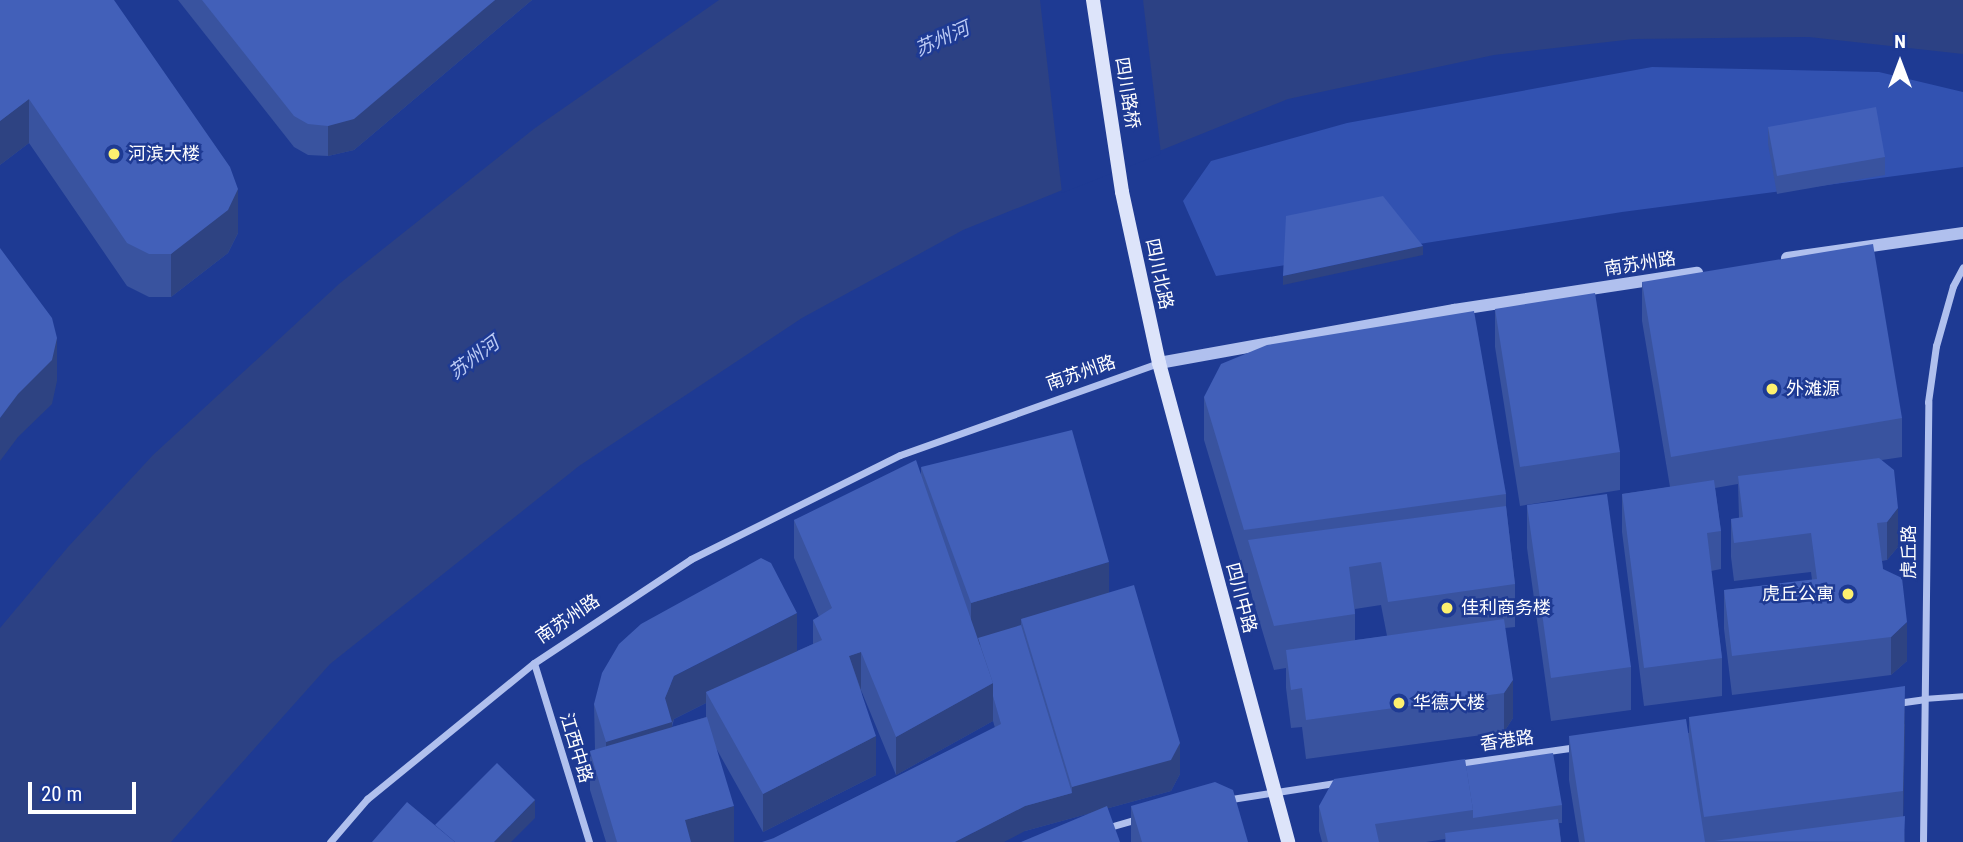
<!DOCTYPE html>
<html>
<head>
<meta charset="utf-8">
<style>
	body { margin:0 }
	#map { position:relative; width:1963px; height:842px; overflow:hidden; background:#1e3a93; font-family:"Roboto Condensed","Noto Sans SC",sans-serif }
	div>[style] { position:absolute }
	.green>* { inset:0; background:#3252b1 }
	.water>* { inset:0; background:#2c4184 }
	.pier>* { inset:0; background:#1e3a93 }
	.pedestrian>* { height:6px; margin:-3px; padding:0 3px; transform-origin:3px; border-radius:3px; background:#b0c0ee }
	.minor>* { height:7px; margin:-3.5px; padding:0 3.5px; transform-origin:3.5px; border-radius:3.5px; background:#b0c0ee }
	.tertiary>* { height:12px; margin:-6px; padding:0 6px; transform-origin:6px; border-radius:6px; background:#b0c0ee }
	.secondary>* { height:14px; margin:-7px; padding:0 7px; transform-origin:7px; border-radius:7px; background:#dde4fa }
	.wall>* { inset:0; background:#39539f }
	.shaded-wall>* { inset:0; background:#2e4382 }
	.building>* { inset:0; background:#4260b9 }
	.dots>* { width:19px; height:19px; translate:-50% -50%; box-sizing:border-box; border:4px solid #1e3a93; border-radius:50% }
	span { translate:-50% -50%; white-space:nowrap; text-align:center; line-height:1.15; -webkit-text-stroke:5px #1e3a93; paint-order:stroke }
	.street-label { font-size:18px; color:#fff }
	.poi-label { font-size:18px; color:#fff }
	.left { translate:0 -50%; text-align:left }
	.right { translate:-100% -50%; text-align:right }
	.water-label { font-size:19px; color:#bccbf5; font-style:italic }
	.north { position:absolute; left:1865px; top:28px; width:70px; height:70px; -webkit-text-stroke:5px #1e3a93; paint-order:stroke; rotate:0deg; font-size:19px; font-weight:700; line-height:28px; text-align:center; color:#fff }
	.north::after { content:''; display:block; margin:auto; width:24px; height:32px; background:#fff; clip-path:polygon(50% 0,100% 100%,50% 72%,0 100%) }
	.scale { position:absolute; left:28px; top:782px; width:108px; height:32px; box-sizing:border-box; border:4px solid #fff; border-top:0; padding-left:9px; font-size:21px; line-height:24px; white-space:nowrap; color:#fff; -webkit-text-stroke:5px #1e3a93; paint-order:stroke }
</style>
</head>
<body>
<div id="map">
	<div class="green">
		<i style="clip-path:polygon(1652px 67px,1879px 72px,1963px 92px,1963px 167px,1622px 212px,1216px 276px,1183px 201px,1211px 161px,1347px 123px)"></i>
	</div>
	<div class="water">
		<i style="clip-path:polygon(719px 0,1963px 0,1963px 54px,1809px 37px,1634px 39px,1494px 55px,1288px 99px,963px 230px,802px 318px,579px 466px,330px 664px,171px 842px,0 842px,0 628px,68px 547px,153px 455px,339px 284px,535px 128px)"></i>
	</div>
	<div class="pier">
		<i style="clip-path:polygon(1040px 0,1143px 0,1161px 154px,1062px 193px)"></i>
	</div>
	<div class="pedestrian">
		<i style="left:1924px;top:699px;width:39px;rotate:-4deg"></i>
	</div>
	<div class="minor">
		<i style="left:534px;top:663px;width:187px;rotate:72.9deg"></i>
		<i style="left:1897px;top:703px;width:27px;rotate:-8deg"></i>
		<i style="left:1457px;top:764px;width:121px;rotate:-8.1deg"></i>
		<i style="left:1225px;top:800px;width:117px;rotate:-8.8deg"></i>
		<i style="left:1106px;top:828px;width:33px;rotate:-16deg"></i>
		<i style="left:330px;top:842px;width:57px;rotate:-49.3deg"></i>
		<i style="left:367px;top:799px;width:215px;rotate:-39.2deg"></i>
		<i style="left:534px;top:663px;width:188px;rotate:-33.5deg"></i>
		<i style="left:691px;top:559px;width:233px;rotate:-26.5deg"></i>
		<i style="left:900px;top:455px;width:275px;rotate:-19.6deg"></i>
		<i style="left:1923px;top:842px;width:440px;rotate:-89.3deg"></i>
		<i style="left:1928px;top:402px;width:57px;rotate:-81.9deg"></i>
		<i style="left:1936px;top:346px;width:62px;rotate:-74.2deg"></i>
		<i style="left:1953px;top:286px;width:21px;rotate:-62deg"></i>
	</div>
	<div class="tertiary">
		<i style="left:1787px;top:258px;width:178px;rotate:-8.1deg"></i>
		<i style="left:1159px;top:363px;width:300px;rotate:-10.2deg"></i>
		<i style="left:1454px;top:310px;width:246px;rotate:-8.7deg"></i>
	</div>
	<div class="secondary">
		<i style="left:1093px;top:0;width:194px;rotate:81.4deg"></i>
		<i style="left:1122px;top:192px;width:175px;rotate:77.8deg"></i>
		<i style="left:1159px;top:363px;width:496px;rotate:74.9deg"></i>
	</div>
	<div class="wall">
		<i style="clip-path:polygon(0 0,238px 233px,228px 253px,171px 297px,149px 297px,127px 286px,29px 143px,0 165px)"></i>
		<i style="clip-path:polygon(178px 0,532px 0,354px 150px,328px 156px,308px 155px,294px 147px)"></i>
		<i style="clip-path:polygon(1768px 127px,1885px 157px,1885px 175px,1777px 194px,1768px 144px)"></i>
		<i style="clip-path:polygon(1642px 282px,1902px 418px,1902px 457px,1882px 460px,1898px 547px,1887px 560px,1882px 561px,1883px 569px,1907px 661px,1891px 675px,1732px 695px,1724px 629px,1724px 590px,1812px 580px,1811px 572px,1734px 581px,1731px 557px,1731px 519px,1739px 518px,1738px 484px,1715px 488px,1721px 531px,1721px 569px,1711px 571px,1722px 658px,1722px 696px,1644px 706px,1622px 532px,1622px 494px,1670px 487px,1642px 321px)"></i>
		<i style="clip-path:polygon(1495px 309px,1620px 452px,1620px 490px,1520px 506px,1495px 347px)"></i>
		<i style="clip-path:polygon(evenodd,1204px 397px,1506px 494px,1506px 506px,1515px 584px,1515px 627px,1505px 628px,1513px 718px,1504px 732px,1306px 759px,1302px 727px,1291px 728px,1286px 688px,1286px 668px,1274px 670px,1248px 583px,1248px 573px,1244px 573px,1204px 440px,1204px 397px,1381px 605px,1387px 636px,1355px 640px,1355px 609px,1381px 605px)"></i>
		<i style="clip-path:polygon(evenodd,921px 467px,1109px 593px,1180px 774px,1171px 791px,1025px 831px,774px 838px,995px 728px,993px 721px,896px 775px,861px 690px,876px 775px,763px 832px,716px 748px,734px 842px,606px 842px,590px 790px,590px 751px,595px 750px,594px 704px,797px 651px,813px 644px,813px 620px,819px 617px,794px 558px,794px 520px,921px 475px,921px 467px,706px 703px,706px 717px,672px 727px,674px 719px,706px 703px)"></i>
		<i style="clip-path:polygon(1527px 505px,1631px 667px,1631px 710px,1551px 721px,1527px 548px)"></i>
		<i style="clip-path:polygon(1689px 717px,1905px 724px,1903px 816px,1905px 842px,1579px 842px,1569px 780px,1569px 736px,1689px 733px)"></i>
		<i style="clip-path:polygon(1466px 766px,1562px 805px,1562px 823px,1559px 823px,1561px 842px,1445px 842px,1445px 839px,1426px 842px,1322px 842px,1319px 831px,1319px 806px)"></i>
		<i style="clip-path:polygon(1131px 806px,1248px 842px,1131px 842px)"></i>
	</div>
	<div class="shaded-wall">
		<i style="clip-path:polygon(495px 0,532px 0,354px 150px,328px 156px,328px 126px)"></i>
		<i style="clip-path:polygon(29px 99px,29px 143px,0 165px,0 121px)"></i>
		<i style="clip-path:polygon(238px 189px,238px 233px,228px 253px,171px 297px,171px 254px)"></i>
		<i style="clip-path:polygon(1423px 246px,1423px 255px,1283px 285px,1283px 276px)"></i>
		<i style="clip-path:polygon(57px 338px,57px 381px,52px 404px,18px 437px,0 461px,0 418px)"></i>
		<i style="clip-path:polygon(1898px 508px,1898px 547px,1887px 560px,1887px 522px)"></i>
		<i style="clip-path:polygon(1109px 562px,1109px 607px,1021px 619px,1021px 633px,971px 648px,971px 603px)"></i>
		<i style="clip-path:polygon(797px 613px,797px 656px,706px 692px,706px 703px,674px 719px,672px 723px,672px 765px,606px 785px,606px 742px,665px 698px,674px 676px)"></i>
		<i style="clip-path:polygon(1907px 622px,1907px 661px,1891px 675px,1891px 637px)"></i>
		<i style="clip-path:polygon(861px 652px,861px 690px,849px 656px)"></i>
		<i style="clip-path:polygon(1513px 680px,1513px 718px,1504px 732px,1504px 693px)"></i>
		<i style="clip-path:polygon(993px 683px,993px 721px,896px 775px,896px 737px)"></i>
		<i style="clip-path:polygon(1905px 686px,1905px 724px,1903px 829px,1903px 791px)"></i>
		<i style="clip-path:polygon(876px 736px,876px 775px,763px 832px,763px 794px)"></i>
		<i style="clip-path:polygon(1180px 743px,1180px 774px,1171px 791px,1025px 831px,1004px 842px,955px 842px,1025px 806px,1072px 793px,1072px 787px)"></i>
		<i style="clip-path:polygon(535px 800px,535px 818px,511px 842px,494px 842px)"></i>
		<i style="clip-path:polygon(734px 806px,734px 842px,685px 842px,685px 820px)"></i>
	</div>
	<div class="building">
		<i style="clip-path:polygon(0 0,114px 0,230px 167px,238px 189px,228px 210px,171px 254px,149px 254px,127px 243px,29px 99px,0 121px)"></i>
		<i style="clip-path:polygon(202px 0,495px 0,354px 119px,328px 126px,308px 124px,294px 116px)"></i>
		<i style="clip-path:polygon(1876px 107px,1885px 157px,1777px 176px,1768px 127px)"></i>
		<i style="clip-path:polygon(1383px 196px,1423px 246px,1283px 276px,1286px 216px)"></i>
		<i style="clip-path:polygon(1873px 244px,1902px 418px,1671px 457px,1642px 282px)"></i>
		<i style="clip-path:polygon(0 248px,52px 318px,57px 338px,52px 360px,18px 394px,0 418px)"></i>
		<i style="clip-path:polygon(1595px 293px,1620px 452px,1520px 467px,1495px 309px)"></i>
		<i style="clip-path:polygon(1474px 311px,1506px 494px,1244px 530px,1204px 397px,1221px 364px,1267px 345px)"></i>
		<i style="clip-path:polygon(1072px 430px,1109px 562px,971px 603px,921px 467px)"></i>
		<i style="clip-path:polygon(1879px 458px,1894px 470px,1898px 508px,1887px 522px,1877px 523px,1883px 569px,1902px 578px,1907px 622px,1891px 637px,1732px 656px,1724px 590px,1817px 579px,1811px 533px,1734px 543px,1731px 519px,1743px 517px,1738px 476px)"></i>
		<i style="clip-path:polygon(916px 460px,993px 683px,896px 737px,861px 652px,849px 656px,876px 736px,763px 794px,706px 692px,822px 640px,813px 620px,832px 608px,794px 520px)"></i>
		<i style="clip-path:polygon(1714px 480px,1721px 531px,1707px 533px,1722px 658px,1644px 668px,1622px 494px)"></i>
		<i style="clip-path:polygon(1607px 494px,1631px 667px,1551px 678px,1527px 505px)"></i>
		<i style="clip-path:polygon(1506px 506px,1515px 584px,1388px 602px,1381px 562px,1349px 567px,1355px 614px,1274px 626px,1248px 540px)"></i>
		<i style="clip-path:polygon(761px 558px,771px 563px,797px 613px,674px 676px,665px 698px,672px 722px,606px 742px,594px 704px,602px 673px,619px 644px,641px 624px)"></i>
		<i style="clip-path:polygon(1134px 585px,1180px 743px,1171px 760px,1072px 787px,1021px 619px)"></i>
		<i style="clip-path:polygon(1504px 619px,1513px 680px,1504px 693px,1306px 720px,1302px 688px,1291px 690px,1286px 650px)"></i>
		<i style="clip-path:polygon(1021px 625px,1072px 793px,1025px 806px,955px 842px,762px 842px,774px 838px,1001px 724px,993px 696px,993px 683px,978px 638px)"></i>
		<i style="clip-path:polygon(1905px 686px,1903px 791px,1704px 817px,1689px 717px)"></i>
		<i style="clip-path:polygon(707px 717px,734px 806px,685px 820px,691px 842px,617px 842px,590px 751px)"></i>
		<i style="clip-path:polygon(1686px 719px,1705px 842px,1585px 842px,1569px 736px)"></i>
		<i style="clip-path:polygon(1553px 753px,1562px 805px,1473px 818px,1473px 810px,1466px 766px)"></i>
		<i style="clip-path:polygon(1465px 759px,1473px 810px,1375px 824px,1379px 842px,1328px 842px,1319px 806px,1334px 779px)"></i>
		<i style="clip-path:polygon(497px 763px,535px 800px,494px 842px,455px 842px,435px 825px)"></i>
		<i style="clip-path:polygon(1215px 782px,1233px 790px,1248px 842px,1142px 842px,1131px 806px)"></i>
		<i style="clip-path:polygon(407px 802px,455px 842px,372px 842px)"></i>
		<i style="clip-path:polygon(1107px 806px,1120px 842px,1021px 842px)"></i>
		<i style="clip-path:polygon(1905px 816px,1904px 842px,1714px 841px)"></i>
		<i style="clip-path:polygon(1558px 819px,1561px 842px,1446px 842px,1445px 833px)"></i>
	</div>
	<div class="dots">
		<i style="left:114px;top:154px;background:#fdf06f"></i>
		<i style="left:1772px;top:389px;background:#fdf06f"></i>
		<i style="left:1848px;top:594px;background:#fdf06f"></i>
		<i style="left:1447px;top:608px;background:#fdf06f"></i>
		<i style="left:1399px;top:703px;background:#fdf06f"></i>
	</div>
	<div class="street-label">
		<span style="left:1127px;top:93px;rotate:81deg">四川路桥</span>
		<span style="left:1640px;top:264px;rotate:-9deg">南苏州路</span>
		<span style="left:1159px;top:274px;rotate:78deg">四川北路</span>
		<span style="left:1081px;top:373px;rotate:-19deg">南苏州路</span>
		<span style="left:1909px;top:552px;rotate:-90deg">虎丘路</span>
		<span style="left:1241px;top:598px;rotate:75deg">四川中路</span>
		<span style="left:568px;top:619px;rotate:-34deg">南苏州路</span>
		<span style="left:1507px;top:741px;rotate:-8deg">香港路</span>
		<span style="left:576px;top:748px;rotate:73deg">江西中路</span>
	</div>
	<div class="poi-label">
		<span class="left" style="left:128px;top:154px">河滨大楼</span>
		<span class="left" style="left:1786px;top:389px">外滩源</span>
		<span class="right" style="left:1834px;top:594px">虎丘公寓</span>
		<span class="left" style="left:1461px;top:608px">佳利商务楼</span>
		<span class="left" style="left:1413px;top:703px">华德大楼</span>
	</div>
	<div class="water-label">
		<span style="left:942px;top:39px;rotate:-24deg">苏州河</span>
		<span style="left:474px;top:358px;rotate:-37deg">苏州河</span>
	</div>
	<div class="north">N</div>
	<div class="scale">20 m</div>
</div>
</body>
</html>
